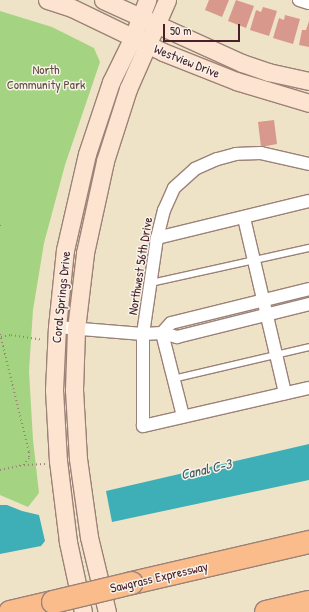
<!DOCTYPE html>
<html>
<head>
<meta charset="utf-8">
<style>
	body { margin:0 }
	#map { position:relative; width:309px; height:612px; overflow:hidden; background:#eee3c6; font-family:"Patrick Hand",sans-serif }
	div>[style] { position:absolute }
	.green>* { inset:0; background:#a4d482 }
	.water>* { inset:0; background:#3eafb6 }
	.building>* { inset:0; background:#d8988c }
	.path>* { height:2px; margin-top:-1px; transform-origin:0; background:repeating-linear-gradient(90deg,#9c8178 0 1px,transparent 0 4px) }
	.roads { filter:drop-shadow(1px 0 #9c8178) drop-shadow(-1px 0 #9c8178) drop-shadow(0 1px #9c8178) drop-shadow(0 -1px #9c8178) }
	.lane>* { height:6px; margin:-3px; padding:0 3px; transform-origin:3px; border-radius:3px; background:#fff }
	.street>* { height:12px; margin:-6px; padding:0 6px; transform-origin:6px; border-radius:6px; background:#fff }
	.secondary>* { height:17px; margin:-8.5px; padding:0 8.5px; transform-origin:8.5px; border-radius:8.5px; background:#fde4d0 }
	.highway>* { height:22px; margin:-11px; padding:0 11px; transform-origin:11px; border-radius:11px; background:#f9bc8a }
	.bridges { filter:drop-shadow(1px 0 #9c8178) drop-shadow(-1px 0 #9c8178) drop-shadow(0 1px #9c8178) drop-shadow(0 -1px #9c8178) }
	.highway-bridge>* { height:22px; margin:-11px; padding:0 11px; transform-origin:11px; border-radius:11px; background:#f9bc8a }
	span { translate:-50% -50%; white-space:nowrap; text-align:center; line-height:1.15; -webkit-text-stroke:3px #f7f3e8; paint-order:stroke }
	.street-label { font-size:13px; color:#4a1f2b }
	.park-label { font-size:13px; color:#604c41 }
	.water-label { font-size:14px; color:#455963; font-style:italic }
	.scale { position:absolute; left:163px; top:24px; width:77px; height:18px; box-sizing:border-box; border:2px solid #4a1f2b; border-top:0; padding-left:5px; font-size:12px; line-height:14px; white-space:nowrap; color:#4a1f2b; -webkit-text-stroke:3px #f7f3e8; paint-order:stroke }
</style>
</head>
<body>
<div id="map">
	<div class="green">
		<i style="clip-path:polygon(0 11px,52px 27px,94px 48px,100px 62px,65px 165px,44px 243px,33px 310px,29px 371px,33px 440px,39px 493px,28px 507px,0 495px)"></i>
	</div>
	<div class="water">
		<i style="clip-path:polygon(309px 444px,309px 480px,112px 522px,106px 491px)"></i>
		<i style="clip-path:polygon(0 505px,7px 505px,22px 511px,39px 515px,45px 541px,41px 546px,0 554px)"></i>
	</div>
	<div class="building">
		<i style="clip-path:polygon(209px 0,229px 0,222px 17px,205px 10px)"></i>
		<i style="clip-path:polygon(236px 0,254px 6px,246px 28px,228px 21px)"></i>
		<i style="clip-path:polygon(263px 7px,277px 11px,269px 36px,250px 30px,256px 10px,261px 12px)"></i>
		<i style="clip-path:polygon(285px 15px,300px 19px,293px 44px,273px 38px,279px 18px,284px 20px)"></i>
		<i style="clip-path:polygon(309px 21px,309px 47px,299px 45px,302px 30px,306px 30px)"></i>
		<i style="clip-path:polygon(274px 120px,277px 144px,261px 147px,258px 122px)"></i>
	</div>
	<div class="path">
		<i style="left:0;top:225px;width:1px;rotate:90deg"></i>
		<i style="left:0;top:334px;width:122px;rotate:76.2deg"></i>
		<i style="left:29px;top:452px;width:6px;rotate:90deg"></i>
		<i style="left:29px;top:458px;width:9px;rotate:126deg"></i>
		<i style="left:1px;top:337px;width:10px;rotate:-11deg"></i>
		<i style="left:11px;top:335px;width:31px;rotate:9deg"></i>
		<i style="left:0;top:470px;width:25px;rotate:-12deg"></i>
		<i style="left:24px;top:465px;width:21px;rotate:-3deg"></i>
	</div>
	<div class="roads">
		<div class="lane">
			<i style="left:151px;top:283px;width:162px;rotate:-12.5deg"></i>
			<i style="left:173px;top:379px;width:140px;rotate:-13.2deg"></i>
		</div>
		<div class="street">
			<i style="left:299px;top:0;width:10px;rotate:17deg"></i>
			<i style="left:309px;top:164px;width:49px;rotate:-167.1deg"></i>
			<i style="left:261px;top:153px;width:25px;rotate:178deg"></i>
			<i style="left:236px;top:154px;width:20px;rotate:165deg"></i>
			<i style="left:217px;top:159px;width:24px;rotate:156deg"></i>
			<i style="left:195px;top:169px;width:28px;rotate:138deg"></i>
			<i style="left:174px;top:188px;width:24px;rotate:114deg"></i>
			<i style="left:164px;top:210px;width:29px;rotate:104deg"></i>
			<i style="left:157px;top:238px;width:97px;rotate:98.3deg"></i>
			<i style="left:143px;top:334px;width:92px;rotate:90deg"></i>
			<i style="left:143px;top:426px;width:170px;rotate:-12.9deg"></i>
			<i style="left:244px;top:218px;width:180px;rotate:76.8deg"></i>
			<i style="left:157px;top:238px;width:156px;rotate:-13.7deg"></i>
			<i style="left:57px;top:327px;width:86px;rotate:4.7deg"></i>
			<i style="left:143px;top:334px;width:19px;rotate:-3deg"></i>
			<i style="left:162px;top:333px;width:16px;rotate:15deg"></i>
			<i style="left:177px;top:337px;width:136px;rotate:-14deg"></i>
			<i style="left:162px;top:333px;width:13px;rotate:-48deg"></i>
			<i style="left:171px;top:323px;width:142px;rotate:-13.8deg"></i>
			<i style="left:162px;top:333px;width:86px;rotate:75.8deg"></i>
		</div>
		<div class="secondary">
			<i style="left:47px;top:0;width:26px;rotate:18deg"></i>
			<i style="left:72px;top:8px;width:101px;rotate:25.8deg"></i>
			<i style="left:163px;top:52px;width:79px;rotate:21.7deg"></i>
			<i style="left:236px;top:81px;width:76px;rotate:16.8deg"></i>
			<i style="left:103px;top:0;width:153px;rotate:24.4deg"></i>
			<i style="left:242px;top:63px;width:28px;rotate:19deg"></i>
			<i style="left:268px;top:72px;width:42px;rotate:12.4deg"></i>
			<i style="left:83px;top:612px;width:72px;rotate:-102.1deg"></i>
			<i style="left:68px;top:542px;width:82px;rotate:-97deg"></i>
			<i style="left:58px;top:461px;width:71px;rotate:-93.2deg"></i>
			<i style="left:54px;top:390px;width:63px;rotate:-87.3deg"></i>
			<i style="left:57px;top:327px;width:77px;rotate:-84.1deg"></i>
			<i style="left:65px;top:250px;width:98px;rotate:-77.1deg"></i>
			<i style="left:87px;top:154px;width:76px;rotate:-71.6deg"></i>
			<i style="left:111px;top:82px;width:50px;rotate:-63.9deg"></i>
			<i style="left:133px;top:37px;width:40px;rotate:-69deg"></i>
			<i style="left:107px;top:612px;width:77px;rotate:-103.5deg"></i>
			<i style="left:89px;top:537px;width:79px;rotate:-98deg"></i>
			<i style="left:78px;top:459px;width:69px;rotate:-93.3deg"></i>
			<i style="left:74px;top:390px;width:61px;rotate:-88.1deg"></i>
			<i style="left:76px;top:329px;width:77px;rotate:-83.2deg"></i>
			<i style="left:85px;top:253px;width:94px;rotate:-77.7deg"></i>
			<i style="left:105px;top:161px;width:76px;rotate:-72.3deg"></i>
			<i style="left:128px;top:89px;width:97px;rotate:-66.3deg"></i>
		</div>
		<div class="highway">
			<i style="left:132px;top:583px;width:182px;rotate:-13deg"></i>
			<i style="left:10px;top:612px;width:44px;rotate:-13.1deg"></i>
			<i style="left:266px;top:612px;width:44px;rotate:-13.1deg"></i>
		</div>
	</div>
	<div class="bridges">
		<div class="highway-bridge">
			<i style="left:53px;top:602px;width:81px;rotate:-13.5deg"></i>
		</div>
	</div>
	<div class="street-label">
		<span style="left:187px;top:61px;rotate:22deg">Westview Drive</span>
		<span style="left:140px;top:266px;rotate:-81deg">Northwest 56th Drive</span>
		<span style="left:61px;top:297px;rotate:-84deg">Coral Springs Drive</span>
		<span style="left:159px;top:577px;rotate:-13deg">Sawgrass Expressway</span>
	</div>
	<div class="park-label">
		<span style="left:46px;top:77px">North<br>Community Park</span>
	</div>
	<div class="water-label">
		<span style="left:206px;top:469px;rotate:-13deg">Canal C-3</span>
	</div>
	<div class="scale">50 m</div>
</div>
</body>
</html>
